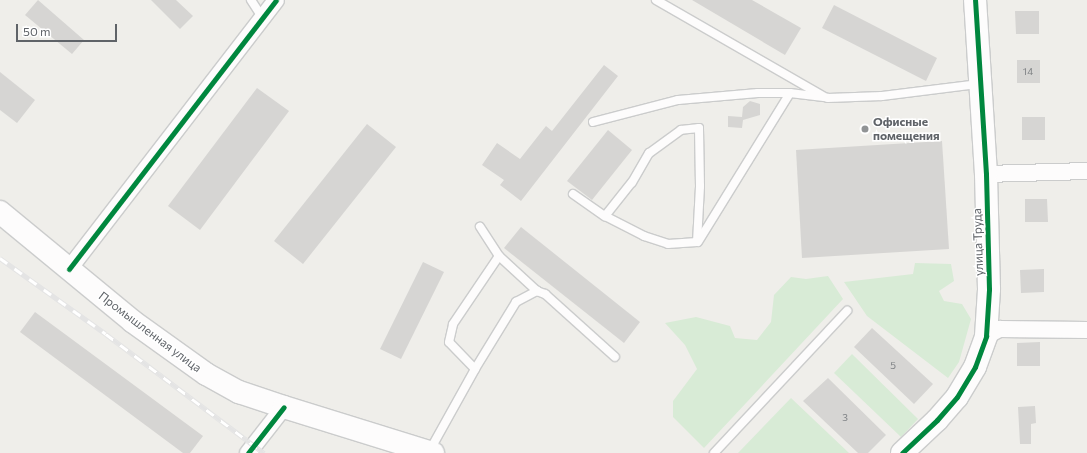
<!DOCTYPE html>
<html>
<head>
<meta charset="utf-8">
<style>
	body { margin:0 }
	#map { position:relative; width:1087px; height:453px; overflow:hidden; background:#efeeea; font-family:Commissioner,sans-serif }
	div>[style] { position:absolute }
	.green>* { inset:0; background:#d8ebd6 }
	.building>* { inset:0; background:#d6d5d3 }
	.roads { filter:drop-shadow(1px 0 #cbcccc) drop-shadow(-1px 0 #cbcccc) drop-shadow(0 1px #cbcccc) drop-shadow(0 -1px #cbcccc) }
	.lane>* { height:8px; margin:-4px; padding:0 4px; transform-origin:4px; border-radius:4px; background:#fdfcfc }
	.street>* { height:16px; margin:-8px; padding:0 8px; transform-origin:8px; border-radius:8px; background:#fdfcfc }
	.secondary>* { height:22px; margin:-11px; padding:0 11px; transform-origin:11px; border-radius:11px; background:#fdfcfc }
	.rail>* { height:4.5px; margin-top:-2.25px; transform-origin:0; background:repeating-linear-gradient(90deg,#fff 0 9px,#e4e4e4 0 18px); box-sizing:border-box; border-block:1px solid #e4e4e4 }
	.cycleway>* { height:5px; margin:-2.5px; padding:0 2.5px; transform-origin:2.5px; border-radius:2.5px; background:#00873e }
	.dots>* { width:11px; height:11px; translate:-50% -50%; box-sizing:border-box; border:2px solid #fff; border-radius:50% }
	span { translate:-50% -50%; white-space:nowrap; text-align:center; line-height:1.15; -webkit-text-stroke:3px #fff; paint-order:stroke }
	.number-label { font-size:10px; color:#7e8184 }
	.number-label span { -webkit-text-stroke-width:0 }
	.poi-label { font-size:12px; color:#5f6368; font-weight:700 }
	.left { translate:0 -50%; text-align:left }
	.street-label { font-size:12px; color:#5f6368 }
	.scale { position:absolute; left:16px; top:24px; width:101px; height:18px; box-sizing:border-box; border:2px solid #5f6368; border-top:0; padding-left:5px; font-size:12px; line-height:14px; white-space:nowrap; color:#5f6368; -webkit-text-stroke:3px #fff; paint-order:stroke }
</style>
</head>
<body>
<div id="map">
	<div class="green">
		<i style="clip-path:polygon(915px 263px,951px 264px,954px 281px,939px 291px,944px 301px,962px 304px,971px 319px,959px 362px,948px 378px,867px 316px,844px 282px,913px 274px)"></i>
		<i style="clip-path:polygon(828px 276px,843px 299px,704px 448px,673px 417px,673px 401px,697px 369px,685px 345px,665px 323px,696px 317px,730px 326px,735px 338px,757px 340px,771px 322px,774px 295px,791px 277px,806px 279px)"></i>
		<i style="clip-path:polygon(852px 354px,918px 419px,901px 437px,834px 373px)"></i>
		<i style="clip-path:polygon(791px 398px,849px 453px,738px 453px)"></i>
	</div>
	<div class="building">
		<i style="clip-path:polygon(38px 0,84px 40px,72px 54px,25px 15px)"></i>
		<i style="clip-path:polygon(151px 0,176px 0,193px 16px,180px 29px)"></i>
		<i style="clip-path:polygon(692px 0,752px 0,801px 28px,785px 55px)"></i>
		<i style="clip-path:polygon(834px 5px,937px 58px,926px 81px,822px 28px)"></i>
		<i style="clip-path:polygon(1015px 11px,1039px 11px,1039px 34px,1016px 34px)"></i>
		<i style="clip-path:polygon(1017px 60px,1040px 60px,1040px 83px,1017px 83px)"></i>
		<i style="clip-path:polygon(604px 65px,618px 76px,521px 201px,500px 185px,504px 180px,482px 165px,497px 143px,520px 159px,546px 126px,552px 131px)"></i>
		<i style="clip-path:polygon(0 72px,35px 100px,17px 123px,0 110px)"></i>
		<i style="clip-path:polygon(257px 88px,289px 111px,200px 230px,168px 206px)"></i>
		<i style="clip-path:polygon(750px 101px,760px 104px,760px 115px,743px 120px,742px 128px,728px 127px,728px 116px,742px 117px,743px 107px)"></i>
		<i style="clip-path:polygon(1022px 117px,1045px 117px,1045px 140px,1022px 140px)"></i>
		<i style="clip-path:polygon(367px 124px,396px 147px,303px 264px,274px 241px)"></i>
		<i style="clip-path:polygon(608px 130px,632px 150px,592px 200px,567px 181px)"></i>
		<i style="clip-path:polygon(942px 141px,949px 249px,802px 258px,796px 150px)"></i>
		<i style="clip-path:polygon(1025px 199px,1047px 199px,1048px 222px,1025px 222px)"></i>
		<i style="clip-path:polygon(521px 227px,640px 322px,624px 343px,504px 248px)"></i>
		<i style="clip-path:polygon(423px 262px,444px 272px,401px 359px,380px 349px)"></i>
		<i style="clip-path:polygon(1044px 269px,1044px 292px,1021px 293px,1020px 270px)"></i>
		<i style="clip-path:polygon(35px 312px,203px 436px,190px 453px,183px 453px,20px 332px)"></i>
		<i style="clip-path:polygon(872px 328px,933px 384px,914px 404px,854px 347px)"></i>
		<i style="clip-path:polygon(1040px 342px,1040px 366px,1017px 366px,1017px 343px)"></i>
		<i style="clip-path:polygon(828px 378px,886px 435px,868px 453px,858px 453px,803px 401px)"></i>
		<i style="clip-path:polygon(1035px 406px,1036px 423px,1031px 424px,1031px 444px,1020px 444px,1018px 407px)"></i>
	</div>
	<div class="roads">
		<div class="lane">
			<i style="left:251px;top:0;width:20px;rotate:57deg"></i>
			<i style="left:656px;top:0;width:193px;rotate:29.9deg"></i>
			<i style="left:593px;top:122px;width:88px;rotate:-14.5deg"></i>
			<i style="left:678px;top:100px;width:80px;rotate:-5deg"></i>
			<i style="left:758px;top:93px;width:32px"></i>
			<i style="left:790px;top:93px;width:38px;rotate:7deg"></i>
			<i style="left:828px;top:98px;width:54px;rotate:-2.1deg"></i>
			<i style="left:882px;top:96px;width:98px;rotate:-7.1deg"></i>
			<i style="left:573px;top:194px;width:39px;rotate:35deg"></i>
			<i style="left:605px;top:216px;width:44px;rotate:27.1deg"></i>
			<i style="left:644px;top:236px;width:25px;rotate:18deg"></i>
			<i style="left:668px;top:244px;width:29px;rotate:-4deg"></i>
			<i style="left:697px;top:242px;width:56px;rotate:-86.9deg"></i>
			<i style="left:700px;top:186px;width:58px;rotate:-91deg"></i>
			<i style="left:699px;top:128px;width:18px;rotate:174deg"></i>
			<i style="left:681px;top:130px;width:39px;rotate:144deg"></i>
			<i style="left:649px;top:153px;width:34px;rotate:120deg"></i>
			<i style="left:632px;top:182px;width:43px;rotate:128.5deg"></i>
			<i style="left:698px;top:242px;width:175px;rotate:-58.3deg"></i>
			<i style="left:499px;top:256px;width:52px;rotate:42.6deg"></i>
			<i style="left:475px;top:369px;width:37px;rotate:-134deg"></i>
			<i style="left:449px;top:342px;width:18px;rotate:-77deg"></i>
			<i style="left:453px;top:324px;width:82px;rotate:-55.9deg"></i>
			<i style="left:499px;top:256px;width:35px;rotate:-123deg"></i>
			<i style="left:430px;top:450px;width:93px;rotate:-60.9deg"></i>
			<i style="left:475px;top:369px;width:79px;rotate:-58.5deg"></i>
			<i style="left:516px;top:302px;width:24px;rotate:-28deg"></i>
			<i style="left:537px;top:291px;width:9px;rotate:21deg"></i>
			<i style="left:545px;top:294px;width:94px;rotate:42deg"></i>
			<i style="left:714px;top:453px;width:195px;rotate:-46.9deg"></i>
		</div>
		<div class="street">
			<i style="left:986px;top:174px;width:101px;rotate:-1.7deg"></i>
			<i style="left:69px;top:269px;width:339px;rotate:-52.4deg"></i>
			<i style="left:986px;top:336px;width:16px;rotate:-27deg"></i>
			<i style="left:1000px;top:329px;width:87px;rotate:0.7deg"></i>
			<i style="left:248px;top:453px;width:58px;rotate:-52deg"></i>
		</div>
		<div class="secondary">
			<i style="left:0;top:212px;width:171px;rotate:39.5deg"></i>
			<i style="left:132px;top:321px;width:91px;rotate:35.6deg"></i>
			<i style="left:206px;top:374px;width:38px;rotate:29deg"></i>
			<i style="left:239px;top:392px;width:47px;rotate:18.4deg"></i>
			<i style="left:284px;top:407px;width:156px;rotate:17.2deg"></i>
			<i style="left:902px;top:453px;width:48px;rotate:-43.3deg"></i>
			<i style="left:937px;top:420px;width:30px;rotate:-49deg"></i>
			<i style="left:957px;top:397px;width:35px;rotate:-59deg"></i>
			<i style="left:975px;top:367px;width:33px;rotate:-70deg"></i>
			<i style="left:986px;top:336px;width:47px;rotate:-86.3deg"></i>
			<i style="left:989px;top:289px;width:115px;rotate:-91.5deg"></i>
			<i style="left:986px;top:174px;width:174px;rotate:-93.6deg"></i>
		</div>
	</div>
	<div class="rail">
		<i style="left:0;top:258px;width:130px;rotate:35.6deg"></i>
		<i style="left:106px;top:334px;width:198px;rotate:37deg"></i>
	</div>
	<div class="cycleway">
		<i style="left:69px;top:269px;width:339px;rotate:-52.4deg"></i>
		<i style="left:248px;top:453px;width:58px;rotate:-52deg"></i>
		<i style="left:902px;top:453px;width:48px;rotate:-43.3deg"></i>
		<i style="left:937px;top:420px;width:30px;rotate:-49deg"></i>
		<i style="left:957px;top:397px;width:35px;rotate:-59deg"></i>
		<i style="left:975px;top:367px;width:33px;rotate:-70deg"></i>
		<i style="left:986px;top:336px;width:47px;rotate:-86.3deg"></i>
		<i style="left:989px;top:289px;width:115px;rotate:-91.5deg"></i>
		<i style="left:986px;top:174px;width:174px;rotate:-93.6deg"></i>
	</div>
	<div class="dots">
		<i style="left:865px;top:129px;background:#919496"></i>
	</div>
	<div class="number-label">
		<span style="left:1028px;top:72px">14</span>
		<span style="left:893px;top:366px">5</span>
		<span style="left:845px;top:418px">3</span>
	</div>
	<div class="poi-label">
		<span class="left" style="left:873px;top:129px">Офисные<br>помещения</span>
	</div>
	<div class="street-label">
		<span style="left:978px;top:242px;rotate:-92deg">улица Труда</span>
		<span style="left:150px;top:332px;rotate:37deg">Промышленная улица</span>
	</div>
	<div class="scale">50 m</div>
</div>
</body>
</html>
